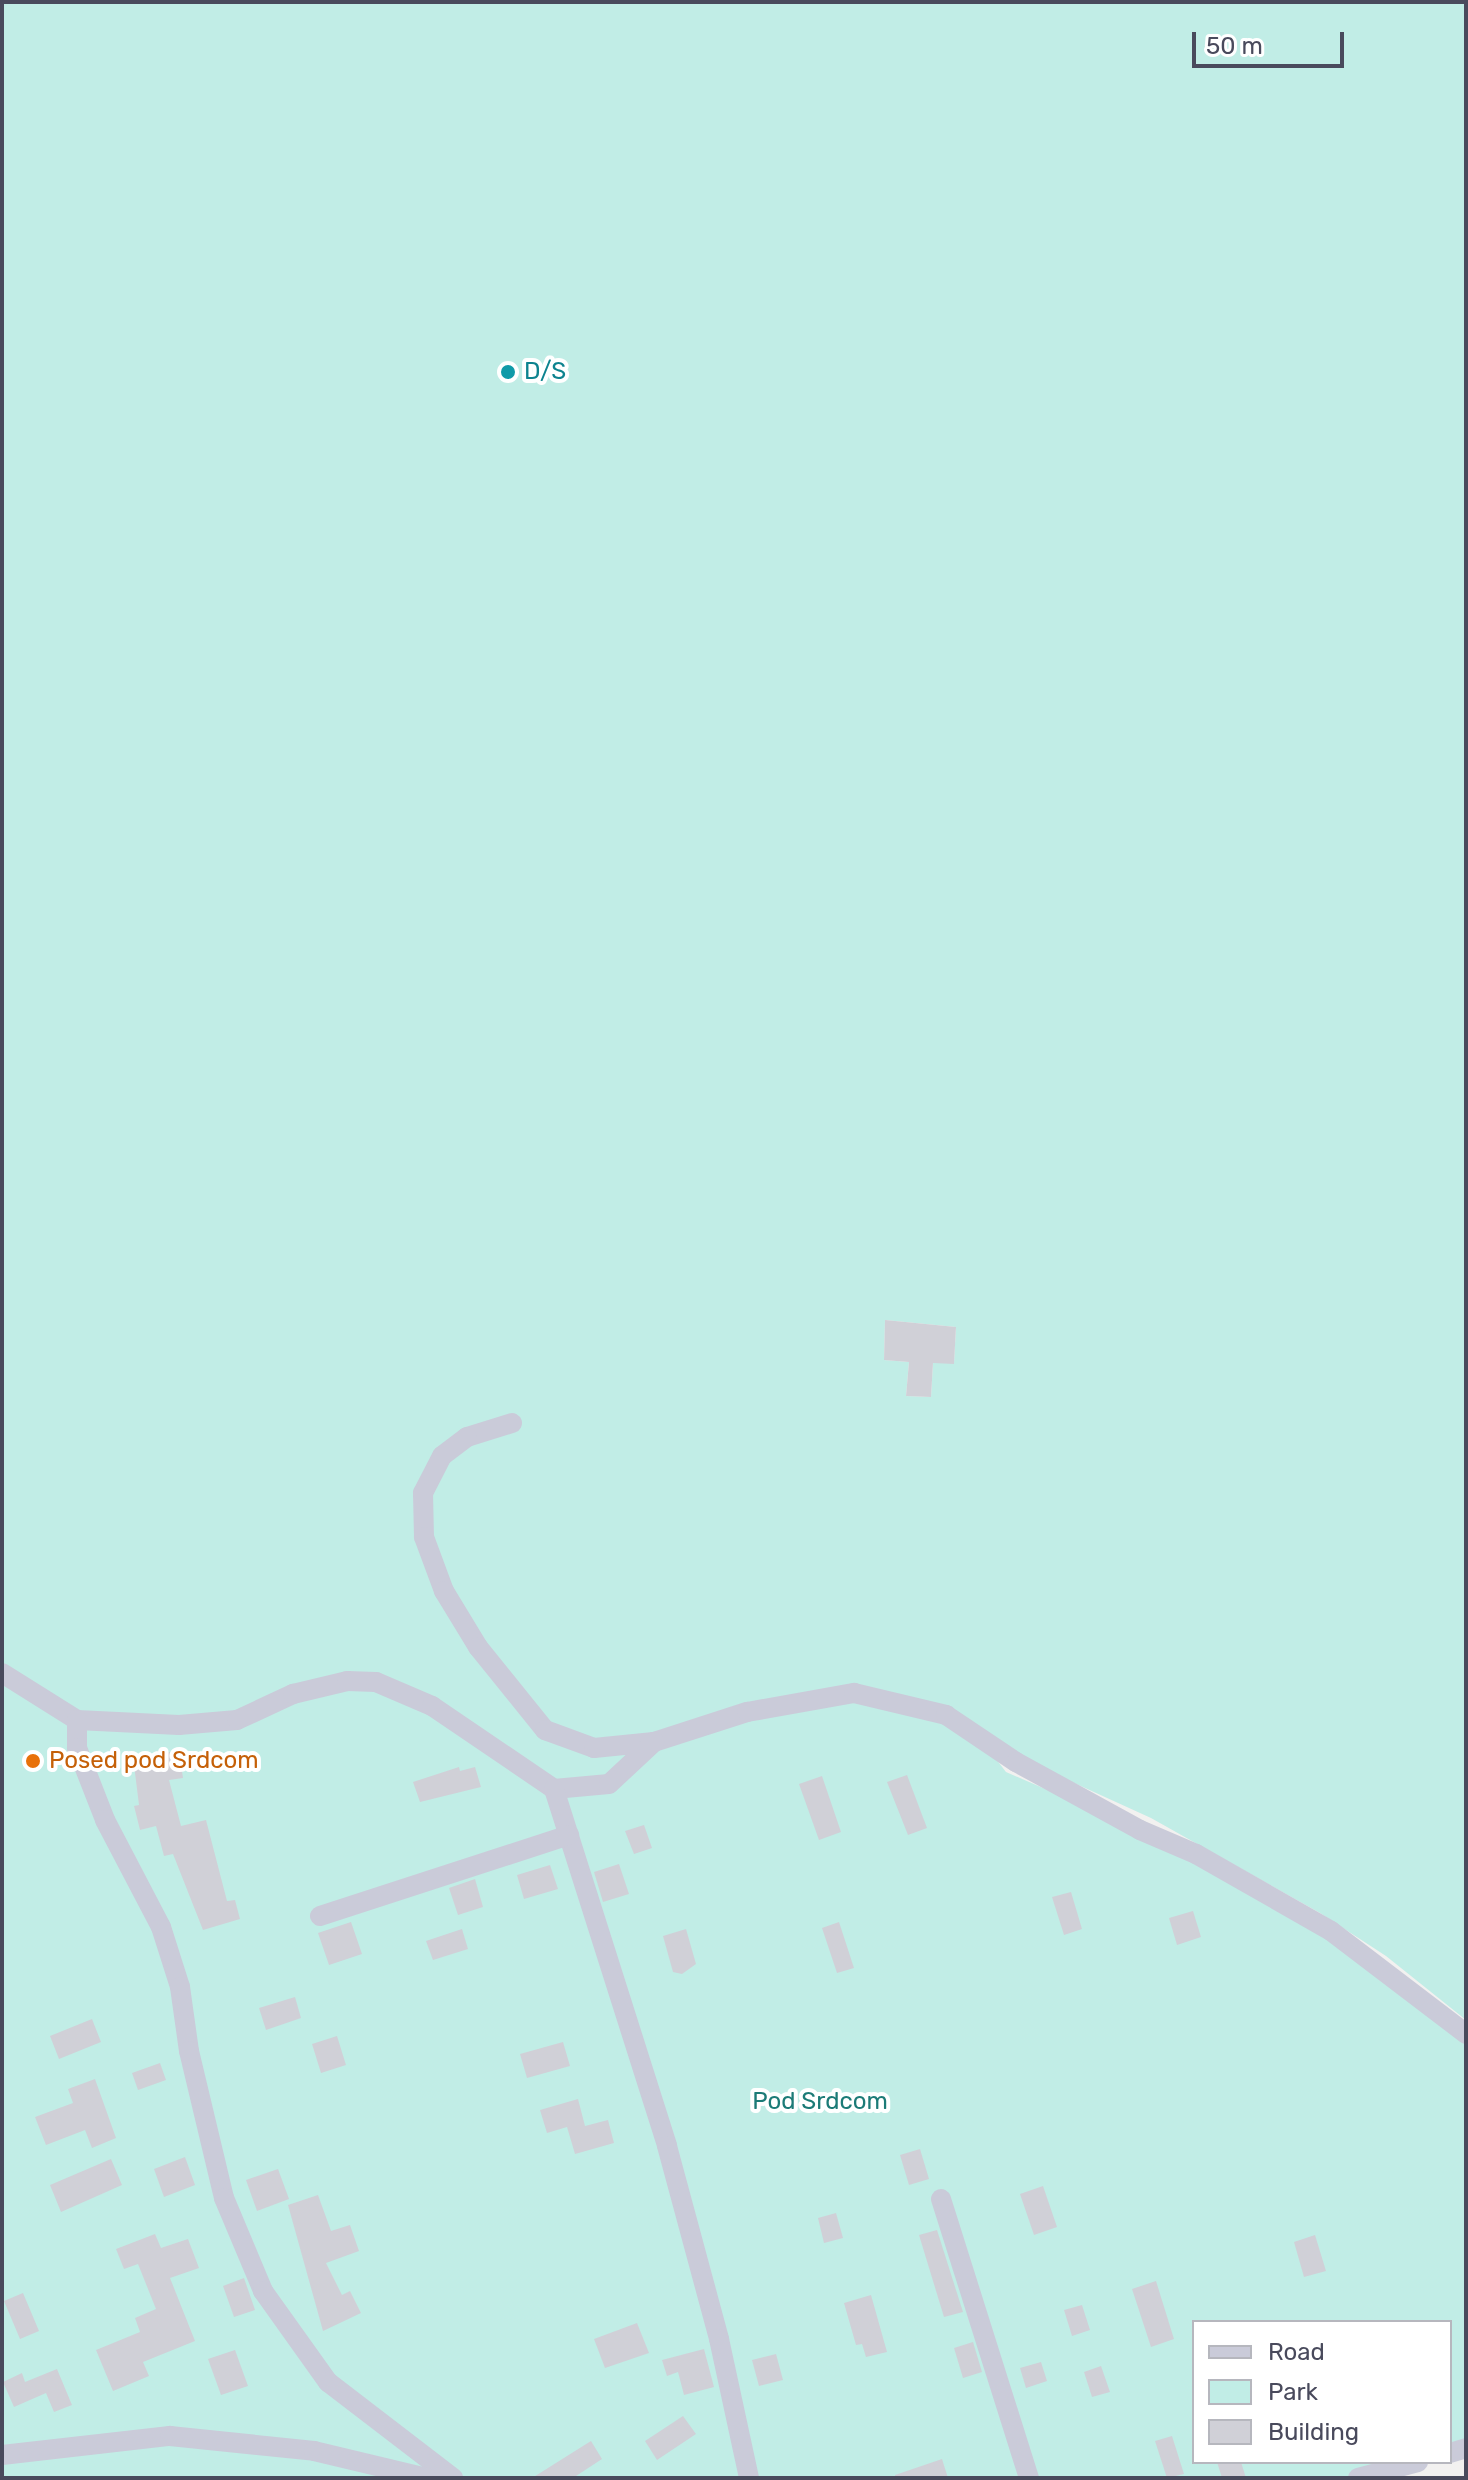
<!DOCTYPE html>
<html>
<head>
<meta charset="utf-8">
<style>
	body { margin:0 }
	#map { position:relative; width:1468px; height:2480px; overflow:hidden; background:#f2f1f0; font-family:Rubik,sans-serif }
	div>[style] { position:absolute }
	.green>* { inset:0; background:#c1ede6 }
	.building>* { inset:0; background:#d0d0d7 }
	.minor>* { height:20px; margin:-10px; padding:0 10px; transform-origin:10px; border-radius:10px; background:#cacbd9 }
	.dots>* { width:22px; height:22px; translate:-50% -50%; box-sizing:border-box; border:4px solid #fff; border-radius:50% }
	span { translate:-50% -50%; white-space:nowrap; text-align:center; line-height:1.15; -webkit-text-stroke:8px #fff; paint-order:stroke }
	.culture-label { font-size:24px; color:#0d838f }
	.left { translate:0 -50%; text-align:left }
	.food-label { font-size:24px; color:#c56008 }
	.park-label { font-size:24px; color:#1c7b77 }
	.frame { position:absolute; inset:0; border:4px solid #494a5c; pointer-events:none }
	.legend { position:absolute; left:1192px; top:2320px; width:260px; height:144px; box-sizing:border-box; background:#fff; border:2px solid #b6b7be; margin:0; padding:10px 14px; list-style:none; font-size:24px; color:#494a5c }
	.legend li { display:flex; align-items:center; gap:16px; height:40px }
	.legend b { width:40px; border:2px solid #b6b7be }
	.scale { position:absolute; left:1192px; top:32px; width:152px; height:36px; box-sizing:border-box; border:4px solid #494a5c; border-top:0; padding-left:10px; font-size:24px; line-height:28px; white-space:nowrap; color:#494a5c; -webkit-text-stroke:6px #fff; paint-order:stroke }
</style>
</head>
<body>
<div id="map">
	<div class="green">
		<i style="clip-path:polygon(evenodd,2px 2px,1466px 2px,1466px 2020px,1386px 1956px,1320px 1913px,1151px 1818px,982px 1741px,1006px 1772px,1196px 1854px,1331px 1931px,1466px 2034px,1466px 2448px,1450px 2453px,1450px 2322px,1194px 2322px,1194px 2462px,1418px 2462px,1358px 2478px,2px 2478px,2px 2px,885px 1320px,956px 1327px,954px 1363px,933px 1363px,931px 1397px,906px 1396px,909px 1362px,884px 1360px,885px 1320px)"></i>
	</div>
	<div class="building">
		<i style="clip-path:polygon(885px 1320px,956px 1327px,954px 1364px,933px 1363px,931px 1397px,906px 1396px,909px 1362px,884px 1360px)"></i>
		<i style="clip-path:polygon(179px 1751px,183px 1778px,169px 1780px,181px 1826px,206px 1820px,227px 1901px,235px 1900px,240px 1919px,203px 1930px,173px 1854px,164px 1856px,156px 1826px,140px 1830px,134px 1806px,139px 1805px,133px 1757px)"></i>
		<i style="clip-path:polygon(459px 1767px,460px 1771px,475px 1767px,481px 1787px,420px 1802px,413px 1782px)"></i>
		<i style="clip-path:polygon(907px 1775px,927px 1828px,908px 1835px,887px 1782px)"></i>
		<i style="clip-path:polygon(822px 1776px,841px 1832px,819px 1840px,799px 1784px)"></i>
		<i style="clip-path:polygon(644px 1825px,652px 1848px,634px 1854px,625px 1831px)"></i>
		<i style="clip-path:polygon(619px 1864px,629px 1894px,603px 1902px,594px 1872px)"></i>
		<i style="clip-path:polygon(550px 1865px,558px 1889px,524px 1899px,517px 1875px)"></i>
		<i style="clip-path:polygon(475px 1879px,483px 1907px,458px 1915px,449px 1888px)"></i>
		<i style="clip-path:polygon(1071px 1892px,1082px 1929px,1064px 1935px,1052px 1897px)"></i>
		<i style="clip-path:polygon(1193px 1911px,1201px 1937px,1177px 1945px,1169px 1918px)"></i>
		<i style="clip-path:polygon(351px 1922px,362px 1954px,329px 1965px,318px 1933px)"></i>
		<i style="clip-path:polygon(839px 1922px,854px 1968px,837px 1973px,822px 1928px)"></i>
		<i style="clip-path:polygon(462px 1929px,468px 1949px,433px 1960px,426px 1941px)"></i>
		<i style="clip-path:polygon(686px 1929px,696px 1964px,682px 1974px,673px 1972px,663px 1936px)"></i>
		<i style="clip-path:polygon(295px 1997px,301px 2018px,266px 2030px,259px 2008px)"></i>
		<i style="clip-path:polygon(92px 2019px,101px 2042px,59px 2059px,50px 2036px)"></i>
		<i style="clip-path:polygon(337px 2036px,346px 2065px,321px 2073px,312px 2044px)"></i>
		<i style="clip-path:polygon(563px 2042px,570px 2066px,527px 2078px,520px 2054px)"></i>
		<i style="clip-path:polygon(160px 2063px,166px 2080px,138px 2090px,132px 2073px)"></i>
		<i style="clip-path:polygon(95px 2079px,116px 2138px,92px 2148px,85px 2130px,46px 2145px,35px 2117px,73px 2103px,68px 2089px)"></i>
		<i style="clip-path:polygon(578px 2099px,585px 2126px,608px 2120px,614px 2143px,575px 2154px,567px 2127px,547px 2133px,540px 2110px)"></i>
		<i style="clip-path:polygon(920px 2149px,929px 2179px,909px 2185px,900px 2155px)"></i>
		<i style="clip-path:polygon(185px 2157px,195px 2185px,164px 2197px,154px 2169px)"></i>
		<i style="clip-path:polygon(111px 2159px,122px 2185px,61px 2212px,50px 2185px)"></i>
		<i style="clip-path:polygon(278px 2169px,289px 2199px,257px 2211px,246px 2180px)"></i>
		<i style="clip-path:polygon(1043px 2186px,1057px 2227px,1034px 2235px,1020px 2194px)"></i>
		<i style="clip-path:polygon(318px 2195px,331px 2231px,350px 2225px,359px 2251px,326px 2263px,342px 2295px,350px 2291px,361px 2313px,323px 2331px,288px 2205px)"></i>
		<i style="clip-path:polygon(836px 2213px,843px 2238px,824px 2243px,818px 2218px)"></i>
		<i style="clip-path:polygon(937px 2230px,963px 2312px,944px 2317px,919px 2235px)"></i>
		<i style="clip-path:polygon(155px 2234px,161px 2248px,188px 2239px,199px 2268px,170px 2278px,195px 2341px,143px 2362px,149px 2376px,113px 2391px,96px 2350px,140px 2332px,135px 2318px,156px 2309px,138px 2264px,124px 2269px,116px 2249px)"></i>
		<i style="clip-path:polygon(1315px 2235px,1326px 2271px,1304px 2277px,1294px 2242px)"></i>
		<i style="clip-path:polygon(244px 2278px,255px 2310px,234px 2317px,223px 2286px)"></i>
		<i style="clip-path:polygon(1156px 2281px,1174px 2339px,1151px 2347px,1132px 2289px)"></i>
		<i style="clip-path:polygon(23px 2293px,39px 2331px,20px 2339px,4px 2301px)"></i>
		<i style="clip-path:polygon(871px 2295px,887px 2352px,866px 2357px,862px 2344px,856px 2345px,844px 2303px)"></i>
		<i style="clip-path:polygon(1082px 2305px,1090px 2330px,1072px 2336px,1064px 2310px)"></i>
		<i style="clip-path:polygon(637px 2323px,649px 2353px,605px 2368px,594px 2339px)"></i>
		<i style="clip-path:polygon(973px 2342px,982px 2372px,963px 2378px,954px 2348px)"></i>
		<i style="clip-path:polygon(704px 2349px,714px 2387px,684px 2395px,678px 2372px,667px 2376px,662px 2360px)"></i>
		<i style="clip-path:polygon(235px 2350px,248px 2386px,221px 2395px,208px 2359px)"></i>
		<i style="clip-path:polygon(776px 2354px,783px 2380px,759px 2386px,752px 2360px)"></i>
		<i style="clip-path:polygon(1041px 2362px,1047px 2381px,1026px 2388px,1020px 2368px)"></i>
		<i style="clip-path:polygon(1101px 2366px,1110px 2392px,1092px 2397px,1084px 2372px)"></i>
		<i style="clip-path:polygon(57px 2369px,72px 2405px,54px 2412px,46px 2393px,14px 2407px,3px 2382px,22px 2373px,25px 2382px)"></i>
		<i style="clip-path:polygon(683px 2416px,696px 2434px,657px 2460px,645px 2441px)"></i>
		<i style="clip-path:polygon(1172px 2436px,1184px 2474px,1167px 2478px,1155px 2441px)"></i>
		<i style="clip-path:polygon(591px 2441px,602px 2459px,573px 2478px,532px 2478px)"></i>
		<i style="clip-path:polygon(942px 2459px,948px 2478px,895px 2478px,895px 2475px)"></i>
		<i style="clip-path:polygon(1217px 2462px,1241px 2462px,1246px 2478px,1222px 2478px)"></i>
	</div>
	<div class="minor">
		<i style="left:512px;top:1423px;width:47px;rotate:162.7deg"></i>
		<i style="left:467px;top:1437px;width:31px;rotate:143deg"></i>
		<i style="left:442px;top:1456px;width:42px;rotate:117.2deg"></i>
		<i style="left:423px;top:1493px;width:44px;rotate:88.7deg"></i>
		<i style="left:424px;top:1537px;width:58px;rotate:69.7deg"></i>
		<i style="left:444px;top:1591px;width:66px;rotate:58.7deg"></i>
		<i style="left:478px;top:1647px;width:107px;rotate:51.1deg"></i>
		<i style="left:545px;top:1730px;width:52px;rotate:20.2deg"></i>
		<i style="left:594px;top:1748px;width:60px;rotate:-5.7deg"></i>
		<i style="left:654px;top:1742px;width:98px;rotate:-17.9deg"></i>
		<i style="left:747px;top:1712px;width:109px;rotate:-10.1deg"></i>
		<i style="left:854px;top:1693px;width:95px;rotate:13.4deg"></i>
		<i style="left:946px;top:1715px;width:84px;rotate:33.9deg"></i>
		<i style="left:1016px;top:1762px;width:141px;rotate:28.7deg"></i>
		<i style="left:1140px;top:1830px;width:61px;rotate:23.2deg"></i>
		<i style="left:1196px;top:1854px;width:155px;rotate:29.7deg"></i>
		<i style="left:1331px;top:1931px;width:170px;rotate:37.3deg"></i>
		<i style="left:2px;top:1673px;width:89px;rotate:32.1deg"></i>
		<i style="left:77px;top:1720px;width:102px;rotate:2.8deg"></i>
		<i style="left:179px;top:1725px;width:58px;rotate:-4.9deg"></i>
		<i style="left:237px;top:1720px;width:62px;rotate:-24.9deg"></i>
		<i style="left:293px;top:1694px;width:56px;rotate:-13.5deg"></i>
		<i style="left:347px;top:1681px;width:29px;rotate:2deg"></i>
		<i style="left:376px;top:1682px;width:61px;rotate:23.2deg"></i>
		<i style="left:432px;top:1706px;width:148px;rotate:34.2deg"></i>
		<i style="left:554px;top:1789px;width:55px;rotate:-5.2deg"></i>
		<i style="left:609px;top:1784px;width:62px;rotate:-43deg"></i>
		<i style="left:77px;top:1720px;width:28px;rotate:90deg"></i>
		<i style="left:77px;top:1748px;width:77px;rotate:68.7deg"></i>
		<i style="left:105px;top:1820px;width:121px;rotate:62.4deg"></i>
		<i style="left:161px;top:1927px;width:63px;rotate:72.4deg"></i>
		<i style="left:180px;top:1987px;width:65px;rotate:82deg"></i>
		<i style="left:189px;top:2051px;width:151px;rotate:76.6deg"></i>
		<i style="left:224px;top:2198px;width:101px;rotate:67.2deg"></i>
		<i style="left:263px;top:2291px;width:112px;rotate:54.5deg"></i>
		<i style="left:328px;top:2382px;width:158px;rotate:37.5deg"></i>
		<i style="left:554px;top:1789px;width:374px;rotate:72.4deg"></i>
		<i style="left:667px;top:2146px;width:200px;rotate:74.9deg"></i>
		<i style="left:719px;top:2339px;width:142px;rotate:77.8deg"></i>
		<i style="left:320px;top:1916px;width:262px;rotate:-18deg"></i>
		<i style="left:941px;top:2199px;width:293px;rotate:72.5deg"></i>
		<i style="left:1450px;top:2453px;width:17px;rotate:-17deg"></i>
		<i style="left:2px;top:2455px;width:169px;rotate:-6.5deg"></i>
		<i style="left:170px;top:2436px;width:145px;rotate:5.9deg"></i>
		<i style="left:314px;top:2451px;width:116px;rotate:13.4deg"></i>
		<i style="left:1358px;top:2478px;width:62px;rotate:-14.9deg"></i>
	</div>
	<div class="dots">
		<i style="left:508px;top:372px;background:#0f9aa8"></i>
		<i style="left:33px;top:1761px;background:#e8710a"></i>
	</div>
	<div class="culture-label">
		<span class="left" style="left:524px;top:372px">D/S</span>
	</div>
	<div class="food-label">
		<span class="left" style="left:49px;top:1761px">Posed pod Srdcom</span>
	</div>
	<div class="park-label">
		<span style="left:820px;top:2102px">Pod Srdcom</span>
	</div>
	<div class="frame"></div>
	<ul class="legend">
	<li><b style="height:10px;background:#cacbd9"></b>Road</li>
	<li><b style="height:22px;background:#c1ede6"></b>Park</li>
	<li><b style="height:22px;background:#d0d0d7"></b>Building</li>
	</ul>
	<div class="scale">50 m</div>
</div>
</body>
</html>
